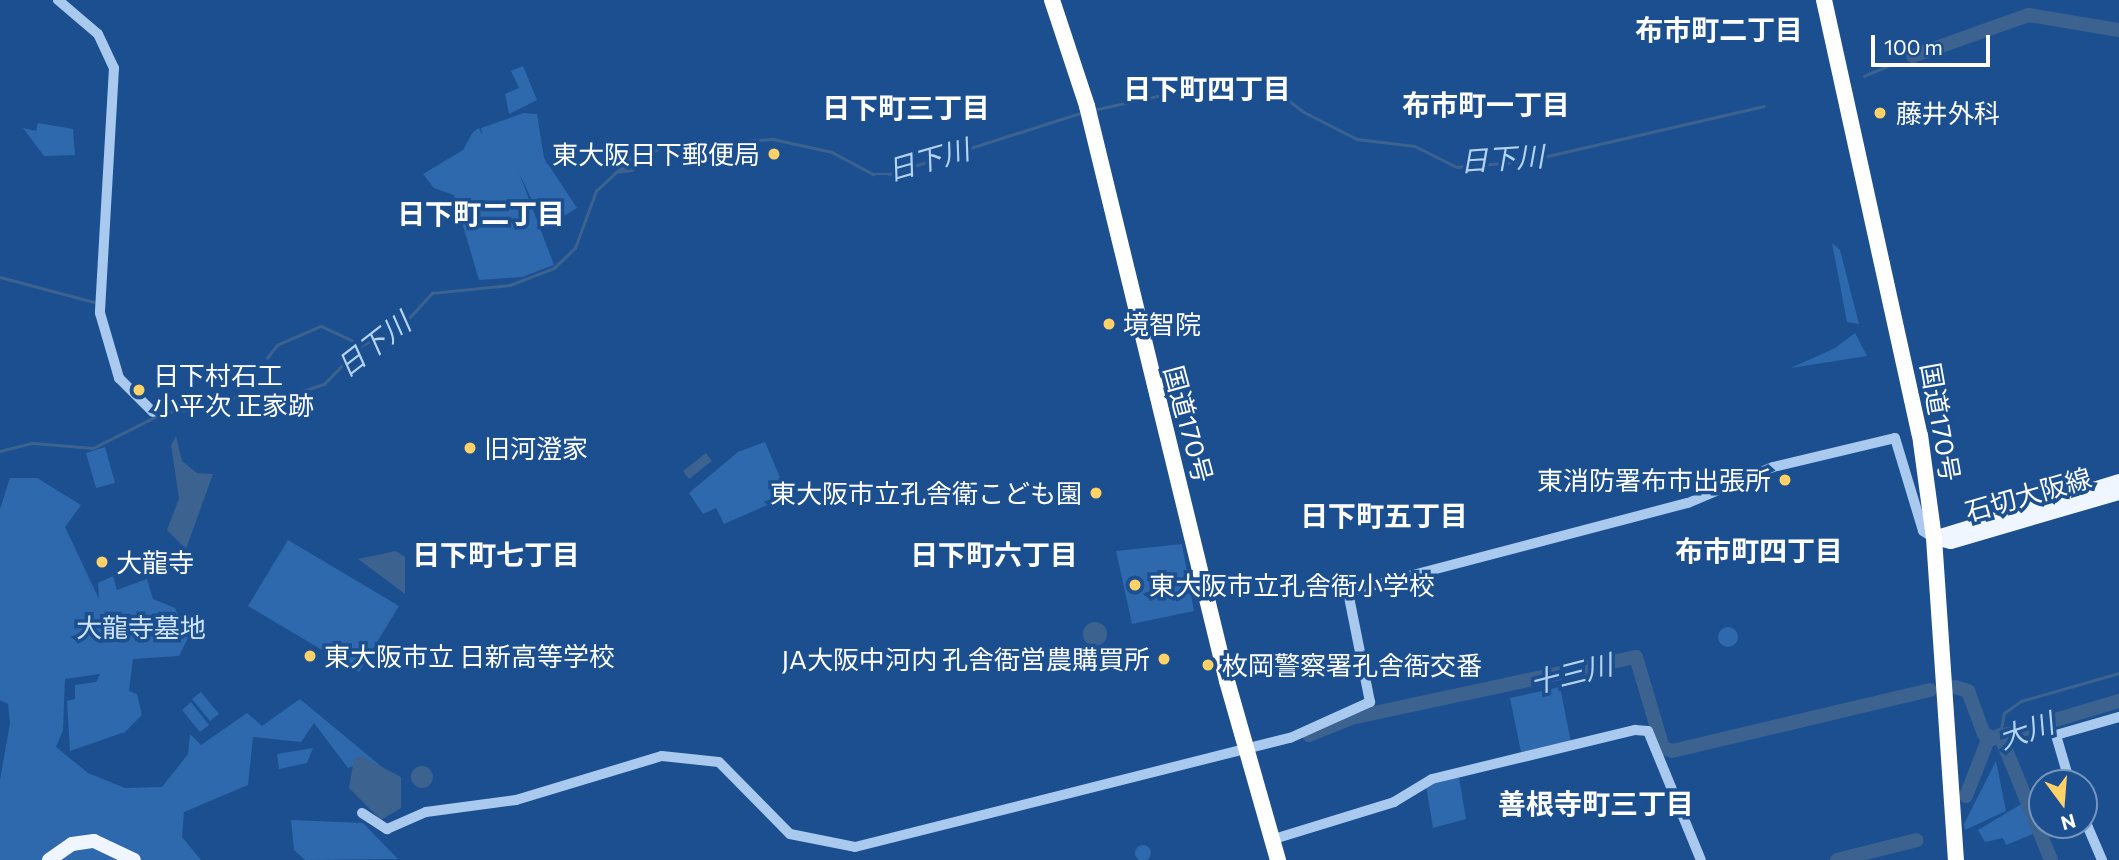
<!DOCTYPE html>
<html>
<head>
<meta charset="utf-8">
<style>
	body { margin:0 }
	#map { position:relative; width:2119px; height:860px; overflow:hidden; background:#1b4f8f; font-family:Commissioner,"Noto Sans JP",sans-serif }
	div>[style] { position:absolute }
	.green>* { inset:0; background:#2e69ad }
	.round { border-radius:50% }
	.water>* { inset:0; background:#3c6290 }
	.stream>* { height:2.5px; margin:-1.25px; padding:0 1.25px; transform-origin:1.25px; border-radius:1.25px; background:#3c6290 }
	.river>* { height:14px; margin:-7px; padding:0 7px; transform-origin:7px; border-radius:7px; background:#3c6290 }
	.minor>* { height:10px; margin:-5px; padding:0 5px; transform-origin:5px; border-radius:5px; background:#a9c9ee }
	.major>* { height:14px; margin:-7px; padding:0 7px; transform-origin:7px; border-radius:7px; background:#f0f6ff }
	.highway>* { height:16px; margin:-8px; padding:0 8px; transform-origin:8px; border-radius:8px; background:#fff }
	.dots>* { width:19px; height:19px; translate:-50% -50%; box-sizing:border-box; border:4px solid #1b4f8f; border-radius:50% }
	span { translate:-50% -50%; white-space:nowrap; text-align:center; line-height:1.15; -webkit-text-stroke:7px #1b4f8f; paint-order:stroke }
	.poi-label { font-size:26px; color:#fff }
	.left { translate:0 -50%; text-align:left }
	.right { translate:-100% -50%; text-align:right }
	.street-label { font-size:26px; color:#fff }
	.park-label { font-size:26px; color:#cfe3fa }
	.neighbourhood-label { font-size:28px; color:#fff; font-weight:700 }
	.water-label { font-size:28px; color:#b5d3f5; font-style:italic }
	.north { position:absolute; left:2028px; top:769px; width:70px; height:70px; box-sizing:border-box; background:#1b4f8f; border:2px solid #7695bc; border-radius:50%; rotate:164deg; font-size:19px; font-weight:700; line-height:28px; text-align:center; color:#fff }
	.north::after { content:''; display:block; margin:auto; width:24px; height:32px; background:#ffd166; clip-path:polygon(50% 0,100% 100%,50% 72%,0 100%) }
	.scale { position:absolute; left:1871px; top:35px; width:119px; height:32px; box-sizing:border-box; border:4px solid #fff; border-top:0; padding-left:9px; font-size:21px; line-height:24px; white-space:nowrap; color:#fff; -webkit-text-stroke:5px #1b4f8f; paint-order:stroke }
</style>
</head>
<body>
<div id="map">
	<div class="green">
		<i style="clip-path:polygon(523px 66px,537px 100px,509px 114px,505px 94px,519px 88px,511px 71px)"></i>
		<i style="clip-path:polygon(524px 113px,537px 114px,544px 158px,577px 208px,545px 227px,519px 173px,554px 265px,522px 277px,479px 280px,454px 195px,434px 188px,423px 174px,463px 150px,473px 132px,479px 128px,482px 135px,481px 128px)"></i>
		<i style="clip-path:polygon(38px 123px,73px 129px,75px 155px,44px 156px,23px 128px,36px 131px)"></i>
		<i style="clip-path:polygon(1832px 243px,1840px 250px,1859px 324px,1847px 322px)"></i>
		<i style="clip-path:polygon(1855px 333px,1867px 356px,1791px 368px,1835px 348px)"></i>
		<i style="clip-path:polygon(765px 442px,782px 482px,781px 499px,724px 524px,716px 508px,703px 514px,689px 493px,738px 452px)"></i>
		<i style="clip-path:polygon(105px 447px,115px 483px,96px 488px,86px 453px)"></i>
		<i style="clip-path:polygon(10px 478px,37px 478px,81px 505px,65px 527px,99px 599px,98px 583px,113px 576px,117px 590px,147px 579px,153px 599px,175px 608px,188px 638px,179px 656px,133px 659px,129px 691px,137px 694px,142px 715px,125px 732px,70px 751px,67px 701px,75px 699px,75px 685px,96px 682px,100px 674px,65px 679px,63px 730px,56px 747px,88px 773px,125px 788px,162px 787px,188px 754px,190px 734px,201px 745px,247px 713px,262px 726px,300px 699px,388px 772px,364px 762px,348px 768px,314px 723px,301px 742px,253px 737px,248px 785px,184px 812px,182px 837px,201px 860px,0 860px,0 780px,10px 723px,8px 704px,0 700px,0 509px)"></i>
		<i style="clip-path:polygon(288px 540px,399px 606px,359px 672px,248px 606px)"></i>
		<i style="clip-path:polygon(1182px 544px,1194px 611px,1132px 624px,1116px 551px)"></i>
		<i class="round" style="left:1718px;top:627px;width:20px;height:20px"></i>
		<i style="clip-path:polygon(1560px 687px,1571px 742px,1521px 752px,1510px 698px)"></i>
		<i style="clip-path:polygon(201px 692px,219px 714px,210px 721px,192px 699px)"></i>
		<i style="clip-path:polygon(191px 702px,209px 725px,200px 732px,182px 710px)"></i>
		<i style="clip-path:polygon(313px 748px,307px 763px,279px 769px,277px 754px)"></i>
		<i style="clip-path:polygon(1996px 761px,2006px 811px,1965px 830px,1964px 824px)"></i>
		<i style="clip-path:polygon(1459px 777px,1466px 819px,1433px 828px,1426px 786px)"></i>
		<i style="clip-path:polygon(2023px 803px,2033px 834px,2006px 845px,2003px 838px,1985px 842px,1978px 830px)"></i>
		<i style="clip-path:polygon(291px 820px,363px 823px,398px 859px,305px 860px,294px 850px)"></i>
		<i class="round" style="left:1135px;top:845px;width:16px;height:16px"></i>
	</div>
	<div class="water">
		<i style="clip-path:polygon(664px 146px,633px 172px,613px 174px,634px 152px)"></i>
		<i style="clip-path:polygon(176px 436px,182px 461px,197px 473px,213px 474px,186px 549px,167px 530px,179px 498px,171px 445px)"></i>
		<i style="clip-path:polygon(706px 453px,712px 461px,689px 479px,683px 471px)"></i>
		<i style="clip-path:polygon(396px 551px,405px 557px,405px 594px,358px 559px)"></i>
		<i class="round" style="left:1083px;top:622px;width:24px;height:24px"></i>
		<i style="clip-path:polygon(361px 756px,401px 777px,401px 808px,381px 820px,349px 788px,354px 759px)"></i>
		<i class="round" style="left:411px;top:766px;width:22px;height:22px"></i>
	</div>
	<div class="stream">
		<i style="left:1864px;top:76px;width:25px;rotate:-23deg"></i>
		<i style="left:1093px;top:110px;width:166px;rotate:-12.2deg"></i>
		<i style="left:1255px;top:75px;width:61px;rotate:37.1deg"></i>
		<i style="left:1304px;top:112px;width:59px;rotate:27deg"></i>
		<i style="left:1357px;top:139px;width:58px;rotate:6.9deg"></i>
		<i style="left:1415px;top:146px;width:47px;rotate:26.6deg"></i>
		<i style="left:1457px;top:167px;width:69px;rotate:-5deg"></i>
		<i style="left:1526px;top:161px;width:244px;rotate:-13deg"></i>
		<i style="left:663px;top:146px;width:110px;rotate:-3.6deg"></i>
		<i style="left:773px;top:139px;width:60px;rotate:12.4deg"></i>
		<i style="left:832px;top:152px;width:47px;rotate:28.2deg"></i>
		<i style="left:873px;top:174px;width:16px"></i>
		<i style="left:889px;top:174px;width:204px;rotate:-17.7deg"></i>
		<i style="left:0;top:277px;width:97px;rotate:14.9deg"></i>
		<i style="left:267px;top:358px;width:16px;rotate:-52deg"></i>
		<i style="left:277px;top:345px;width:48px;rotate:-23.4deg"></i>
		<i style="left:321px;top:326px;width:45px;rotate:24.9deg"></i>
		<i style="left:290px;top:395px;width:36px;rotate:-18deg"></i>
		<i style="left:324px;top:384px;width:54px;rotate:-45.7deg"></i>
		<i style="left:362px;top:345px;width:40px;rotate:-23.4deg"></i>
		<i style="left:399px;top:329px;width:49px;rotate:-47.5deg"></i>
		<i style="left:432px;top:293px;width:78px;rotate:-5.9deg"></i>
		<i style="left:510px;top:285px;width:47px;rotate:-21.1deg"></i>
		<i style="left:554px;top:268px;width:29px;rotate:-44deg"></i>
		<i style="left:575px;top:248px;width:61px;rotate:-69.8deg"></i>
		<i style="left:596px;top:191px;width:26px;rotate:-43deg"></i>
		<i style="left:221px;top:402px;width:21px;rotate:-19deg"></i>
		<i style="left:0;top:451px;width:34px;rotate:-14deg"></i>
		<i style="left:33px;top:443px;width:60px;rotate:4.8deg"></i>
		<i style="left:93px;top:448px;width:80px;rotate:-26.6deg"></i>
		<i style="left:165px;top:412px;width:44px;rotate:-5.2deg"></i>
		<i style="left:2000px;top:735px;width:22px;rotate:-80deg"></i>
		<i style="left:2004px;top:713px;width:21px;rotate:-35deg"></i>
		<i style="left:2021px;top:701px;width:102px;rotate:-15.9deg"></i>
	</div>
	<div class="river">
		<i style="left:1913px;top:56px;width:123px;rotate:-19.5deg"></i>
		<i style="left:2029px;top:15px;width:91px;rotate:9.5deg"></i>
		<i style="left:1955px;top:687px;width:14px;rotate:17deg"></i>
		<i style="left:1968px;top:691px;width:46px;rotate:69.6deg"></i>
		<i style="left:1984px;top:734px;width:11px;rotate:22deg"></i>
		<i style="left:1309px;top:735px;width:45px;rotate:-22deg"></i>
		<i style="left:1351px;top:718px;width:291px;rotate:-12.1deg"></i>
		<i style="left:1636px;top:657px;width:95px;rotate:73.5deg"></i>
		<i style="left:1663px;top:748px;width:9px;rotate:18deg"></i>
		<i style="left:1672px;top:751px;width:265px;rotate:-13.3deg"></i>
		<i style="left:2000px;top:735px;width:135px;rotate:67.8deg"></i>
		<i style="left:1966px;top:796px;width:60px;rotate:-68.6deg"></i>
		<i style="left:1988px;top:740px;width:137px;rotate:-16.6deg"></i>
		<i style="left:1837px;top:860px;width:82px;rotate:-14deg"></i>
	</div>
	<div class="minor">
		<i style="left:58px;top:0;width:52px;rotate:40.4deg"></i>
		<i style="left:98px;top:34px;width:38px;rotate:65deg"></i>
		<i style="left:114px;top:68px;width:245px;rotate:93.3deg"></i>
		<i style="left:100px;top:313px;width:68px;rotate:73.7deg"></i>
		<i style="left:119px;top:378px;width:48px;rotate:45deg"></i>
		<i style="left:2070px;top:783px;width:50px;rotate:-106.3deg"></i>
		<i style="left:2056px;top:735px;width:66px;rotate:-15.9deg"></i>
		<i style="left:362px;top:813px;width:30px;rotate:33deg"></i>
		<i style="left:387px;top:829px;width:43px;rotate:-23.6deg"></i>
		<i style="left:426px;top:812px;width:91px;rotate:-7.6deg"></i>
		<i style="left:516px;top:800px;width:152px;rotate:-16.8deg"></i>
		<i style="left:662px;top:756px;width:57px;rotate:6deg"></i>
		<i style="left:719px;top:762px;width:101px;rotate:45.4deg"></i>
		<i style="left:790px;top:834px;width:66px;rotate:11.3deg"></i>
		<i style="left:855px;top:847px;width:448px;rotate:-14.1deg"></i>
		<i style="left:1290px;top:738px;width:88px;rotate:-24.2deg"></i>
		<i style="left:1370px;top:702px;width:112px;rotate:-101.3deg"></i>
		<i style="left:1348px;top:592px;width:351px;rotate:-14.7deg"></i>
		<i style="left:1688px;top:503px;width:92px;rotate:-23deg"></i>
		<i style="left:1773px;top:467px;width:125px;rotate:-13.4deg"></i>
		<i style="left:1895px;top:438px;width:97px;rotate:73.2deg"></i>
		<i style="left:1923px;top:531px;width:13px;rotate:32deg"></i>
		<i style="left:2084px;top:818px;width:46px;rotate:66.8deg"></i>
		<i style="left:1274px;top:839px;width:126px;rotate:-17.1deg"></i>
		<i style="left:1394px;top:802px;width:44px;rotate:-31.2deg"></i>
		<i style="left:1432px;top:779px;width:209px;rotate:-13.6deg"></i>
		<i style="left:1635px;top:730px;width:13px;rotate:4deg"></i>
		<i style="left:1648px;top:731px;width:139px;rotate:67.7deg"></i>
	</div>
	<div class="major">
		<i style="left:1934px;top:538px;width:194px;rotate:-17.1deg"></i>
		<i style="left:1934px;top:538px;width:17px;rotate:13deg"></i>
		<i style="left:1951px;top:542px;width:175px;rotate:-16.3deg"></i>
		<i style="left:49px;top:860px;width:28px;rotate:-35deg"></i>
		<i style="left:72px;top:844px;width:22px;rotate:-8deg"></i>
		<i style="left:94px;top:841px;width:44px;rotate:25.4deg"></i>
	</div>
	<div class="highway">
		<i style="left:1052px;top:0;width:112px;rotate:71.7deg"></i>
		<i style="left:1087px;top:106px;width:592px;rotate:76.32deg"></i>
		<i style="left:1227px;top:681px;width:186px;rotate:74.1deg"></i>
		<i style="left:1824px;top:0;width:445px;rotate:77.6deg"></i>
		<i style="left:1920px;top:435px;width:104px;rotate:82.3deg"></i>
		<i style="left:1934px;top:538px;width:323px;rotate:86.1deg"></i>
	</div>
	<div class="dots">
		<i style="left:1880px;top:113px;background:#ffd166"></i>
		<i style="left:774px;top:154px;background:#ffd166"></i>
		<i style="left:1109px;top:324px;background:#ffd166"></i>
		<i style="left:139px;top:390px;background:#ffd166"></i>
		<i style="left:470px;top:448px;background:#ffd166"></i>
		<i style="left:1785px;top:480px;background:#ffd166"></i>
		<i style="left:1096px;top:493px;background:#ffd166"></i>
		<i style="left:102px;top:562px;background:#ffd166"></i>
		<i style="left:1135px;top:585px;background:#ffd166"></i>
		<i style="left:310px;top:656px;background:#ffd166"></i>
		<i style="left:1164px;top:659px;background:#ffd166"></i>
		<i style="left:1208px;top:665px;background:#ffd166"></i>
	</div>
	<div class="poi-label">
		<span class="left" style="left:1896px;top:113px">藤井外科</span>
		<span class="right" style="left:760px;top:154px">東大阪日下郵便局</span>
		<span class="left" style="left:1123px;top:324px">境智院</span>
		<span class="left" style="left:153px;top:390px">日下村石工<br>小平次 正家跡</span>
		<span class="left" style="left:484px;top:448px">旧河澄家</span>
		<span class="right" style="left:1771px;top:480px">東消防署布市出張所</span>
		<span class="right" style="left:1082px;top:493px">東大阪市立孔舎衛こども園</span>
		<span class="left" style="left:116px;top:562px">大龍寺</span>
		<span class="left" style="left:1149px;top:585px">東大阪市立孔舎衙小学校</span>
		<span class="left" style="left:324px;top:656px">東大阪市立 日新高等学校</span>
		<span class="right" style="left:1150px;top:659px">JA大阪中河内 孔舎衙営農購買所</span>
		<span class="left" style="left:1222px;top:665px">枚岡警察署孔舎衙交番</span>
	</div>
	<div class="street-label">
		<span style="left:1941px;top:422px;rotate:80deg">国道170号</span>
		<span style="left:1189px;top:424px;rotate:75deg">国道170号</span>
		<span style="left:2028px;top:494px;rotate:-16deg">石切大阪線</span>
	</div>
	<div class="park-label">
		<span style="left:141px;top:627px">大龍寺墓地</span>
	</div>
	<div class="neighbourhood-label">
		<span style="left:1719px;top:29px">布市町二丁目</span>
		<span style="left:1207px;top:88px">日下町四丁目</span>
		<span style="left:1486px;top:104px">布市町一丁目</span>
		<span style="left:906px;top:107px">日下町三丁目</span>
		<span style="left:481px;top:213px">日下町二丁目</span>
		<span style="left:1384px;top:515px">日下町五丁目</span>
		<span style="left:1759px;top:550px">布市町四丁目</span>
		<span style="left:496px;top:554px">日下町七丁目</span>
		<span style="left:994px;top:554px">日下町六丁目</span>
		<span style="left:1596px;top:803px">善根寺町三丁目</span>
	</div>
	<div class="water-label">
		<span style="left:1502px;top:158px;rotate:-4deg">日下川</span>
		<span style="left:928px;top:159px;rotate:-16deg">日下川</span>
		<span style="left:373px;top:344px;rotate:-38deg">日下川</span>
		<span style="left:1571px;top:673px;rotate:-14deg">十三川</span>
		<span style="left:2026px;top:730px;rotate:-19deg">大川</span>
	</div>
	<div class="north">N</div>
	<div class="scale">100 m</div>
</div>
</body>
</html>
